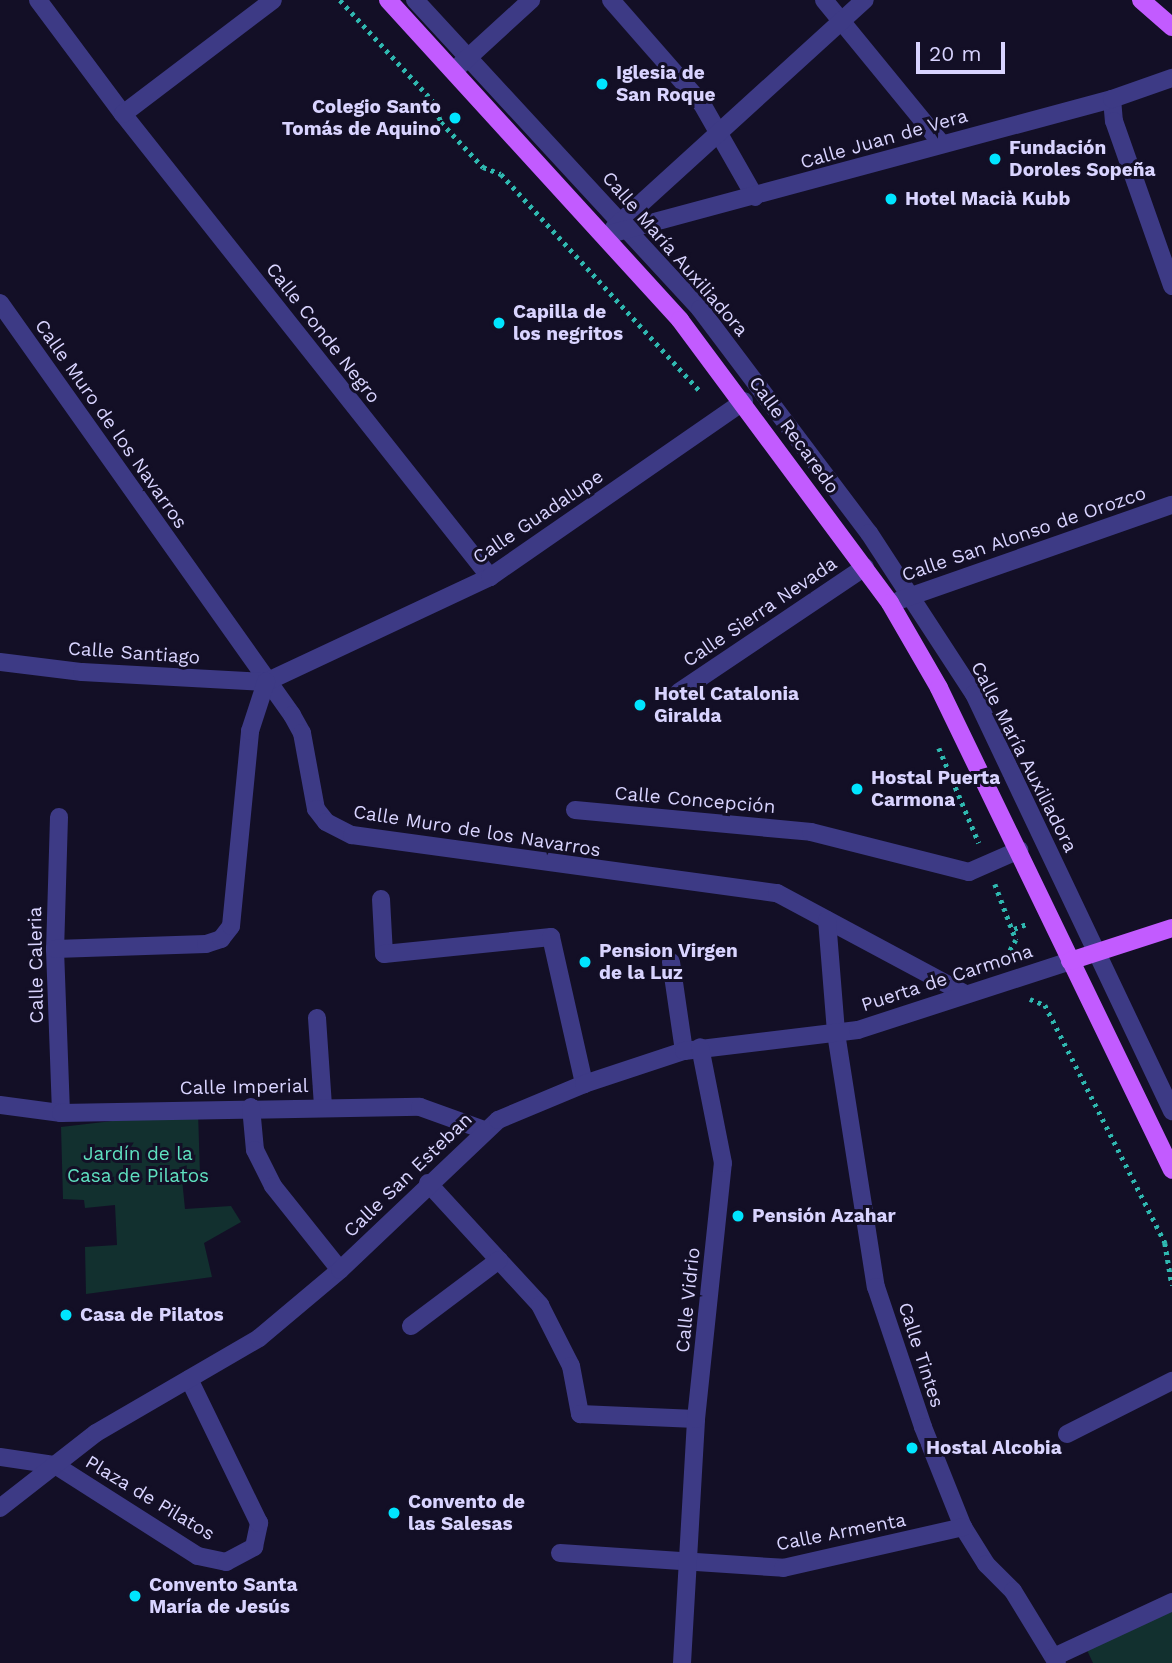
<!DOCTYPE html>
<html>
<head>
<meta charset="utf-8">
<style>
	body { margin:0 }
	#map { position:relative; width:1172px; height:1663px; overflow:hidden; background:#130f26; font-family:"Work Sans",sans-serif }
	div>[style] { position:absolute }
	.green>* { inset:0; background:#12302f }
	.path>* { height:4.5px; margin-top:-2.25px; transform-origin:0; background:repeating-linear-gradient(90deg,#2fb8b0 0 3.5px,transparent 0 8.5px) }
	.minor>* { height:18px; margin:-9px; padding:0 9px; transform-origin:9px; border-radius:9px; background:#3d3a85 }
	.major>* { height:18px; margin:-9px; padding:0 9px; transform-origin:9px; border-radius:9px; background:#c25bff }
	.dots>* { width:19px; height:19px; translate:-50% -50%; box-sizing:border-box; border:4px solid #130f26; border-radius:50% }
	span { translate:-50% -50%; white-space:nowrap; text-align:center; line-height:1.15; -webkit-text-stroke:6px #130f26; paint-order:stroke }
	.poi-label { font-size:19px; color:#d9d4ff; font-weight:700 }
	.left { translate:0 -50%; text-align:left }
	.right { translate:-100% -50%; text-align:right }
	.street-label { font-size:19px; color:#d9d4ff }
	.park-label { font-size:19px; color:#5fe0c0 }
	.scale { position:absolute; left:916px; top:42px; width:89px; height:32px; box-sizing:border-box; border:4px solid #d9d4ff; border-top:0; padding-left:9px; font-size:21px; line-height:24px; white-space:nowrap; color:#d9d4ff; -webkit-text-stroke:5px #130f26; paint-order:stroke }
</style>
</head>
<body>
<div id="map">
	<div class="green">
		<i style="clip-path:polygon(198px 1111px,200px 1176px,182px 1179px,185px 1209px,231px 1206px,241px 1222px,204px 1243px,212px 1277px,86px 1294px,85px 1247px,117px 1245px,115px 1205px,85px 1208px,84px 1200px,63px 1199px,61px 1127px)"></i>
		<i style="clip-path:polygon(1172px 1608px,1172px 1663px,1093px 1663px,1086px 1648px)"></i>
	</div>
	<div class="path">
		<i style="left:340px;top:0;width:137px;rotate:47.4deg"></i>
		<i style="left:433px;top:101px;width:22px;rotate:69deg"></i>
		<i style="left:441px;top:122px;width:62px;rotate:47deg"></i>
		<i style="left:483px;top:167px;width:19px;rotate:21deg"></i>
		<i style="left:501px;top:174px;width:294px;rotate:47.5deg"></i>
		<i style="left:939px;top:748px;width:103px;rotate:67.2deg"></i>
		<i style="left:995px;top:884px;width:60px;rotate:69.4deg"></i>
		<i style="left:1016px;top:940px;width:18px;rotate:119deg"></i>
		<i style="left:1014px;top:929px;width:16px;rotate:-22deg"></i>
		<i style="left:1030px;top:999px;width:16px;rotate:22deg"></i>
		<i style="left:1045px;top:1005px;width:267px;rotate:63.2deg"></i>
		<i style="left:1165px;top:1243px;width:43px;rotate:80.5deg"></i>
	</div>
	<div class="minor">
		<i style="left:38px;top:0;width:142px;rotate:53.3deg"></i>
		<i style="left:123px;top:114px;width:591px;rotate:51.6deg"></i>
		<i style="left:415px;top:0;width:420px;rotate:47.3deg"></i>
		<i style="left:700px;top:309px;width:281px;rotate:53deg"></i>
		<i style="left:869px;top:533px;width:192px;rotate:56.9deg"></i>
		<i style="left:974px;top:694px;width:462px;rotate:64.6deg"></i>
		<i style="left:611px;top:0;width:138px;rotate:48.8deg"></i>
		<i style="left:702px;top:104px;width:107px;rotate:60.3deg"></i>
		<i style="left:824px;top:0;width:185px;rotate:50.7deg"></i>
		<i style="left:459px;top:66px;width:98px;rotate:-42.5deg"></i>
		<i style="left:1112px;top:99px;width:22px;rotate:85deg"></i>
		<i style="left:1114px;top:121px;width:175px;rotate:70.6deg"></i>
		<i style="left:123px;top:114px;width:188px;rotate:-37.2deg"></i>
		<i style="left:614px;top:228px;width:339px;rotate:-42.3deg"></i>
		<i style="left:606px;top:235px;width:524px;rotate:-15.04deg"></i>
		<i style="left:1112px;top:99px;width:64px;rotate:-19.3deg"></i>
		<i style="left:0;top:303px;width:505px;rotate:54.67deg"></i>
		<i style="left:292px;top:715px;width:21px;rotate:61deg"></i>
		<i style="left:302px;top:733px;width:77px;rotate:79.6deg"></i>
		<i style="left:316px;top:809px;width:16px;rotate:52deg"></i>
		<i style="left:326px;top:822px;width:29px;rotate:27deg"></i>
		<i style="left:352px;top:835px;width:429px;rotate:7.8deg"></i>
		<i style="left:777px;top:893px;width:213px;rotate:28.2deg"></i>
		<i style="left:900px;top:600px;width:288px;rotate:-19.3deg"></i>
		<i style="left:0;top:662px;width:83px;rotate:7deg"></i>
		<i style="left:82px;top:672px;width:184px;rotate:3.1deg"></i>
		<i style="left:266px;top:682px;width:247px;rotate:-25.1deg"></i>
		<i style="left:490px;top:577px;width:309px;rotate:-34.7deg"></i>
		<i style="left:679px;top:692px;width:224px;rotate:-33.9deg"></i>
		<i style="left:575px;top:810px;width:237px;rotate:5.3deg"></i>
		<i style="left:811px;top:832px;width:163px;rotate:14.2deg"></i>
		<i style="left:969px;top:872px;width:55px;rotate:-23.7deg"></i>
		<i style="left:59px;top:817px;width:132px;rotate:91.7deg"></i>
		<i style="left:55px;top:949px;width:164px;rotate:87.9deg"></i>
		<i style="left:381px;top:899px;width:55px;rotate:86.9deg"></i>
		<i style="left:384px;top:954px;width:168px;rotate:-5.8deg"></i>
		<i style="left:551px;top:937px;width:151px;rotate:77.3deg"></i>
		<i style="left:827px;top:920px;width:113px;rotate:85.4deg"></i>
		<i style="left:836px;top:1033px;width:257px;rotate:81.1deg"></i>
		<i style="left:876px;top:1287px;width:148px;rotate:71.4deg"></i>
		<i style="left:923px;top:1427px;width:108px;rotate:68.2deg"></i>
		<i style="left:963px;top:1527px;width:44px;rotate:58.1deg"></i>
		<i style="left:986px;top:1564px;width:38px;rotate:45deg"></i>
		<i style="left:1013px;top:1591px;width:84px;rotate:58.6deg"></i>
		<i style="left:55px;top:949px;width:151px;rotate:-1.9deg"></i>
		<i style="left:206px;top:944px;width:16px;rotate:-18deg"></i>
		<i style="left:221px;top:939px;width:16px;rotate:-52deg"></i>
		<i style="left:231px;top:926px;width:196px;rotate:-84.4deg"></i>
		<i style="left:250px;top:731px;width:52px;rotate:-71.9deg"></i>
		<i style="left:671px;top:962px;width:90px;rotate:81.7deg"></i>
		<i style="left:317px;top:1018px;width:89px;rotate:86.1deg"></i>
		<i style="left:0;top:1105px;width:62px;rotate:7.5deg"></i>
		<i style="left:61px;top:1113px;width:359px;rotate:-1deg"></i>
		<i style="left:420px;top:1107px;width:68px;rotate:19.8deg"></i>
		<i style="left:251px;top:1107px;width:43px;rotate:84.7deg"></i>
		<i style="left:255px;top:1150px;width:40px;rotate:63.4deg"></i>
		<i style="left:273px;top:1186px;width:107px;rotate:51.4deg"></i>
		<i style="left:428px;top:1183px;width:166px;rotate:47.4deg"></i>
		<i style="left:540px;top:1305px;width:68px;rotate:63.1deg"></i>
		<i style="left:571px;top:1366px;width:49px;rotate:79.4deg"></i>
		<i style="left:580px;top:1414px;width:116px;rotate:2.5deg"></i>
		<i style="left:411px;top:1326px;width:110px;rotate:-36.9deg"></i>
		<i style="left:1067px;top:1434px;width:118px;rotate:-26.8deg"></i>
		<i style="left:0;top:1457px;width:56px;rotate:8.3deg"></i>
		<i style="left:55px;top:1465px;width:169px;rotate:32.5deg"></i>
		<i style="left:198px;top:1556px;width:29px;rotate:12deg"></i>
		<i style="left:226px;top:1562px;width:32px;rotate:-28deg"></i>
		<i style="left:254px;top:1547px;width:25px;rotate:-78deg"></i>
		<i style="left:259px;top:1523px;width:160px;rotate:-115.9deg"></i>
		<i style="left:0;top:1508px;width:122px;rotate:-38deg"></i>
		<i style="left:96px;top:1433px;width:189px;rotate:-30.2deg"></i>
		<i style="left:259px;top:1338px;width:106px;rotate:-40deg"></i>
		<i style="left:340px;top:1270px;width:218px;rotate:-43.5deg"></i>
		<i style="left:498px;top:1120px;width:93px;rotate:-22.7deg"></i>
		<i style="left:584px;top:1084px;width:105px;rotate:-18.3deg"></i>
		<i style="left:684px;top:1051px;width:175px;rotate:-6.9deg"></i>
		<i style="left:858px;top:1030px;width:223px;rotate:-18deg"></i>
		<i style="left:560px;top:1553px;width:224px;rotate:3.8deg"></i>
		<i style="left:783px;top:1568px;width:185px;rotate:-12.8deg"></i>
		<i style="left:1054px;top:1657px;width:130px;rotate:-25deg"></i>
		<i style="left:682px;top:1663px;width:244px;rotate:-86.7deg"></i>
		<i style="left:696px;top:1419px;width:257px;rotate:-84deg"></i>
		<i style="left:723px;top:1163px;width:118px;rotate:-101.2deg"></i>
	</div>
	<div class="major">
		<i style="left:388px;top:0;width:433px;rotate:47.6deg"></i>
		<i style="left:680px;top:320px;width:352px;rotate:53.4deg"></i>
		<i style="left:890px;top:603px;width:98px;rotate:60deg"></i>
		<i style="left:939px;top:688px;width:535px;rotate:64.2deg"></i>
		<i style="left:1141px;top:0;width:41px;rotate:41.1deg"></i>
		<i style="left:1070px;top:961px;width:107px;rotate:-17.9deg"></i>
	</div>
	<div class="dots">
		<i style="left:602px;top:84px;background:#00e5ff"></i>
		<i style="left:455px;top:118px;background:#00e5ff"></i>
		<i style="left:995px;top:159px;background:#00e5ff"></i>
		<i style="left:891px;top:199px;background:#00e5ff"></i>
		<i style="left:499px;top:323px;background:#00e5ff"></i>
		<i style="left:640px;top:705px;background:#00e5ff"></i>
		<i style="left:857px;top:789px;background:#00e5ff"></i>
		<i style="left:585px;top:962px;background:#00e5ff"></i>
		<i style="left:738px;top:1216px;background:#00e5ff"></i>
		<i style="left:66px;top:1315px;background:#00e5ff"></i>
		<i style="left:912px;top:1448px;background:#00e5ff"></i>
		<i style="left:394px;top:1513px;background:#00e5ff"></i>
		<i style="left:135px;top:1596px;background:#00e5ff"></i>
	</div>
	<div class="poi-label">
		<span class="left" style="left:616px;top:84px">Iglesia de<br>San Roque</span>
		<span class="right" style="left:441px;top:118px">Colegio Santo<br>Tomás de Aquino</span>
		<span class="left" style="left:1009px;top:159px">Fundación<br>Doroles Sopeña</span>
		<span class="left" style="left:905px;top:199px">Hotel Macià Kubb</span>
		<span class="left" style="left:513px;top:323px">Capilla de<br>los negritos</span>
		<span class="left" style="left:654px;top:705px">Hotel Catalonia<br>Giralda</span>
		<span class="left" style="left:871px;top:789px">Hostal Puerta<br>Carmona</span>
		<span class="left" style="left:599px;top:962px">Pension Virgen<br>de la Luz</span>
		<span class="left" style="left:752px;top:1216px">Pensión Azahar</span>
		<span class="left" style="left:80px;top:1315px">Casa de Pilatos</span>
		<span class="left" style="left:926px;top:1448px">Hostal Alcobia</span>
		<span class="left" style="left:408px;top:1513px">Convento de<br>las Salesas</span>
		<span class="left" style="left:149px;top:1596px">Convento Santa<br>María de Jesús</span>
	</div>
	<div class="street-label">
		<span style="left:884px;top:139px;rotate:-16deg">Calle Juan de Vera</span>
		<span style="left:675px;top:254px;rotate:49deg">Calle María Auxiliadora</span>
		<span style="left:323px;top:333px;rotate:52deg">Calle Conde Negro</span>
		<span style="left:111px;top:424px;rotate:55deg">Calle Muro de los Navarros</span>
		<span style="left:794px;top:435px;rotate:54deg">Calle Recaredo</span>
		<span style="left:538px;top:517px;rotate:-34deg">Calle Guadalupe</span>
		<span style="left:1024px;top:534px;rotate:-19deg">Calle San Alonso de Orozco</span>
		<span style="left:760px;top:612px;rotate:-34deg">Calle Sierra Nevada</span>
		<span style="left:134px;top:653px;rotate:4deg">Calle Santiago</span>
		<span style="left:1024px;top:757px;rotate:63deg">Calle María Auxiliadora</span>
		<span style="left:695px;top:800px;rotate:5deg">Calle Concepción</span>
		<span style="left:477px;top:831px;rotate:9deg">Calle Muro de los Navarros</span>
		<span style="left:36px;top:965px;rotate:-91deg">Calle Caleria</span>
		<span style="left:947px;top:978px;rotate:-18deg">Puerta de Carmona</span>
		<span style="left:244px;top:1087px;rotate:-1deg">Calle Imperial</span>
		<span style="left:408px;top:1175px;rotate:-44deg">Calle San Esteban</span>
		<span style="left:688px;top:1300px;rotate:-84deg">Calle Vidrio</span>
		<span style="left:921px;top:1355px;rotate:72deg">Calle Tintes</span>
		<span style="left:150px;top:1498px;rotate:31deg">Plaza de Pilatos</span>
		<span style="left:841px;top:1532px;rotate:-11deg">Calle Armenta</span>
	</div>
	<div class="park-label">
		<span style="left:138px;top:1165px">Jardín de la<br>Casa de Pilatos</span>
	</div>
	<div class="scale">20 m</div>
</div>
</body>
</html>
